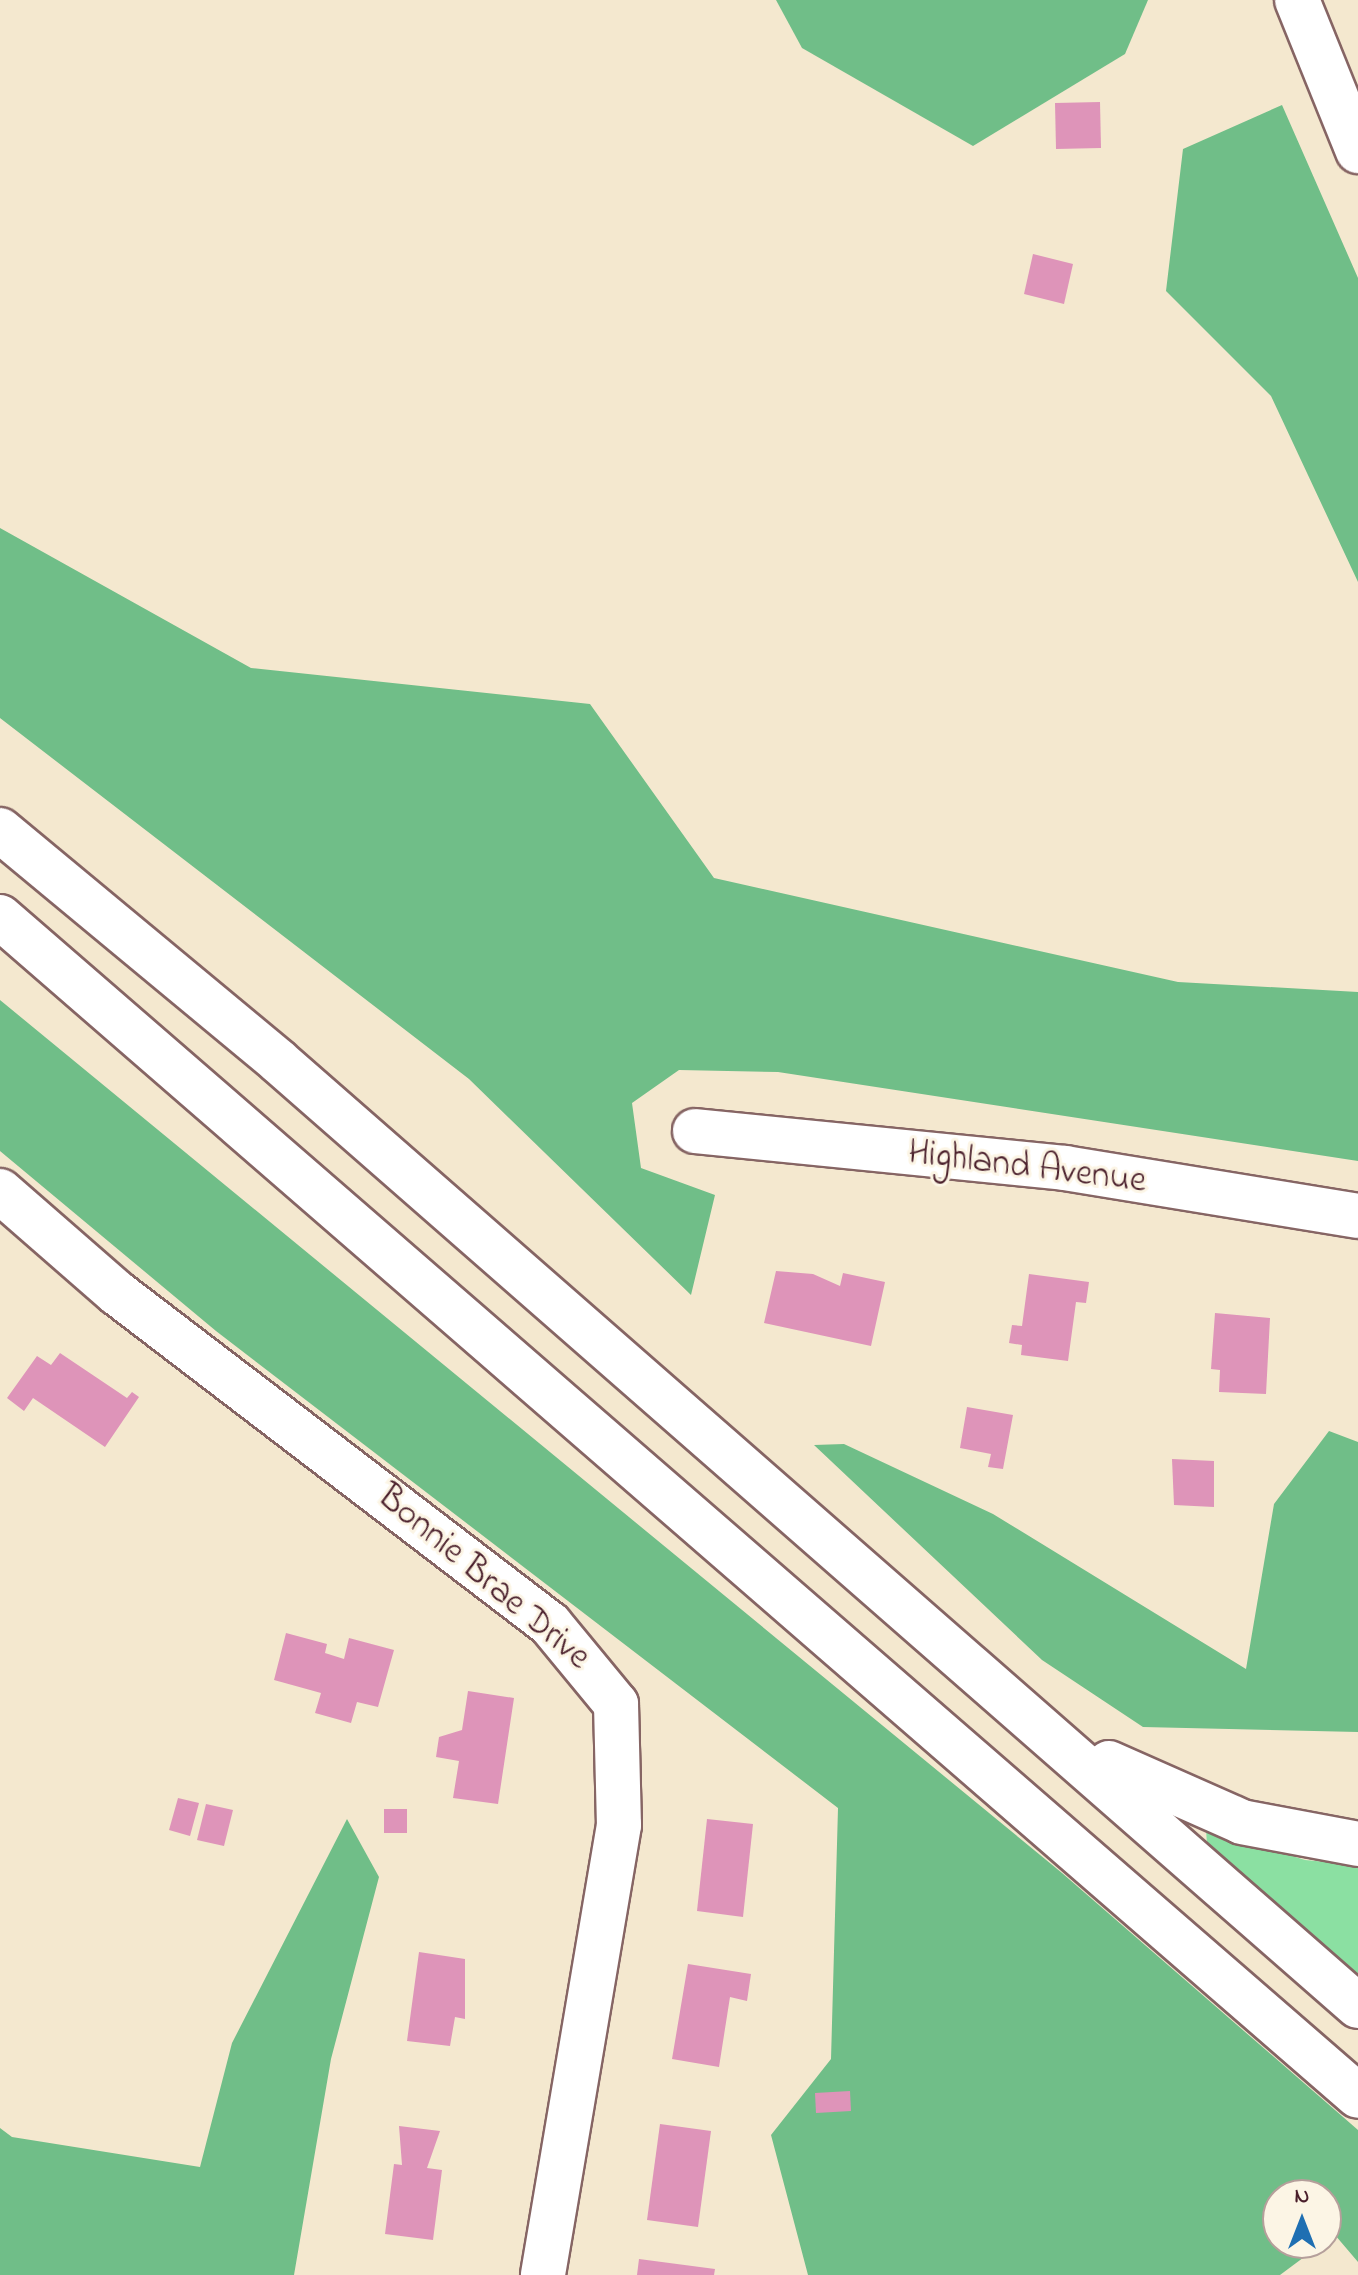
<!DOCTYPE html>
<html>
<head>
<meta charset="utf-8">
<style>
	body { margin:0 }
	#map { position:relative; width:1358px; height:2275px; overflow:hidden; background:#f4e8cf; font-family:"Indie Flower",sans-serif }
	div>[style] { position:absolute }
	.green>* { inset:0; background:#8be0a2 }
	.forest>* { inset:0; background:#70be88 }
	.building>* { inset:0; background:#de94b9 }
	.roads { filter:drop-shadow(2px 0 #866564) drop-shadow(-2px 0 #866564) drop-shadow(0 2px #866564) drop-shadow(0 -2px #866564) }
	.minor>* { height:44px; margin:-22px; padding:0 22px; transform-origin:22px; border-radius:22px; background:#fff }
	.major>* { height:44px; margin:-22px; padding:0 22px; transform-origin:22px; border-radius:22px; background:#fff }
	.highway>* { height:44px; margin:-22px; padding:0 22px; transform-origin:22px; border-radius:22px; background:#fff }
	span { translate:-50% -50%; white-space:nowrap; text-align:center; line-height:1.15; -webkit-text-stroke:6px #fcf5e5; paint-order:stroke }
	.street-label { font-size:36px; color:#4a1f2b }
	.north { position:absolute; left:1262px; top:2179px; width:80px; height:80px; box-sizing:border-box; background:#fcf5e5; border:2px solid #b59f9b; border-radius:50%; rotate:0deg; font-size:22px; font-weight:700; line-height:32px; text-align:center; color:#4a1f2b }
	.north::after { content:''; display:block; margin:auto; width:28px; height:36px; background:#1f6fb2; clip-path:polygon(50% 0,100% 100%,50% 72%,0 100%) }
</style>
</head>
<body>
<div id="map">
	<div class="green">
		<i style="clip-path:polygon(1206px 1829px,1305px 1860px,1358px 1865px,1358px 1974px,1207px 1845px)"></i>
	</div>
	<div class="forest">
		<i style="clip-path:polygon(776px 0,1148px 0,1125px 54px,973px 146px,802px 48px)"></i>
		<i style="clip-path:polygon(1282px 105px,1358px 278px,1358px 582px,1271px 396px,1166px 291px,1183px 149px)"></i>
		<i style="clip-path:polygon(0 528px,251px 668px,590px 704px,714px 878px,1178px 982px,1358px 992px,1358px 1161px,778px 1072px,679px 1070px,632px 1103px,641px 1168px,715px 1195px,691px 1295px,469px 1079px,0 718px)"></i>
		<i style="clip-path:polygon(0 1000px,1062px 1873px,1358px 2130px,1358px 2262px,1335px 2235px,1326px 2241px,1326px 2195px,1278px 2195px,1278px 2243px,1323px 2243px,1280px 2275px,808px 2275px,771px 2135px,831px 2059px,838px 1808px,216px 1331px,0 1151px)"></i>
		<i style="clip-path:polygon(1329px 1431px,1358px 1442px,1358px 1732px,1143px 1727px,1042px 1660px,814px 1445px,844px 1444px,993px 1514px,1246px 1669px,1274px 1504px)"></i>
		<i style="clip-path:polygon(347px 1819px,379px 1877px,331px 2059px,294px 2275px,0 2275px,0 2128px,12px 2137px,200px 2167px,232px 2043px)"></i>
	</div>
	<div class="building">
		<i style="clip-path:polygon(1100px 102px,1101px 148px,1056px 149px,1055px 103px)"></i>
		<i style="clip-path:polygon(1033px 254px,1073px 264px,1064px 304px,1024px 294px)"></i>
		<i style="clip-path:polygon(776px 1271px,813px 1274px,840px 1286px,843px 1273px,885px 1282px,871px 1346px,764px 1323px)"></i>
		<i style="clip-path:polygon(1029px 1274px,1089px 1282px,1086px 1303px,1076px 1302px,1068px 1361px,1021px 1355px,1022px 1345px,1009px 1343px,1012px 1325px,1022px 1326px)"></i>
		<i style="clip-path:polygon(1215px 1313px,1270px 1318px,1266px 1394px,1219px 1392px,1220px 1370px,1211px 1369px)"></i>
		<i style="clip-path:polygon(60px 1353px,127px 1398px,132px 1392px,139px 1397px,105px 1447px,33px 1398px,24px 1411px,7px 1398px,37px 1356px,51px 1365px)"></i>
		<i style="clip-path:polygon(967px 1407px,1013px 1415px,1003px 1469px,988px 1467px,991px 1454px,960px 1448px)"></i>
		<i style="clip-path:polygon(1172px 1459px,1214px 1461px,1214px 1507px,1174px 1505px)"></i>
		<i style="clip-path:polygon(286px 1633px,327px 1644px,325px 1653px,344px 1659px,349px 1638px,394px 1650px,378px 1707px,357px 1702px,351px 1723px,315px 1713px,321px 1693px,274px 1680px)"></i>
		<i style="clip-path:polygon(468px 1691px,514px 1698px,498px 1804px,453px 1798px,459px 1761px,436px 1757px,439px 1737px,462px 1730px)"></i>
		<i style="clip-path:polygon(178px 1798px,199px 1803px,190px 1836px,169px 1830px)"></i>
		<i style="clip-path:polygon(206px 1804px,233px 1810px,224px 1846px,197px 1840px)"></i>
		<i style="clip-path:polygon(384px 1809px,407px 1809px,407px 1833px,384px 1833px)"></i>
		<i style="clip-path:polygon(707px 1819px,753px 1824px,743px 1917px,697px 1911px)"></i>
		<i style="clip-path:polygon(419px 1952px,465px 1959px,465px 2019px,455px 2017px,450px 2046px,407px 2041px)"></i>
		<i style="clip-path:polygon(688px 1964px,751px 1974px,747px 2001px,730px 1997px,719px 2067px,672px 2059px)"></i>
		<i style="clip-path:polygon(850px 2091px,851px 2111px,816px 2113px,815px 2093px)"></i>
		<i style="clip-path:polygon(660px 2124px,711px 2131px,698px 2227px,647px 2220px)"></i>
		<i style="clip-path:polygon(399px 2126px,440px 2131px,427px 2168px,442px 2170px,433px 2240px,385px 2234px,394px 2164px,402px 2165px)"></i>
		<i style="clip-path:polygon(639px 2259px,715px 2269px,714px 2275px,637px 2275px)"></i>
	</div>
	<div class="roads">
		<div class="minor">
			<i style="left:695px;top:1131px;width:372px;rotate:5.7deg"></i>
			<i style="left:1065px;top:1168px;width:297px;rotate:9.3deg"></i>
			<i style="left:0;top:1191px;width:155px;rotate:41.1deg"></i>
			<i style="left:117px;top:1293px;width:545px;rotate:37.4deg"></i>
			<i style="left:550px;top:1624px;width:104px;rotate:50.5deg"></i>
			<i style="left:616px;top:1704px;width:121px;rotate:88.6deg"></i>
			<i style="left:619px;top:1825px;width:456px;rotate:99.6deg"></i>
		</div>
		<div class="major">
			<i style="left:1297px;top:0;width:163px;rotate:68deg"></i>
		</div>
		<div class="highway">
			<i style="left:0;top:830px;width:361px;rotate:39.7deg"></i>
			<i style="left:278px;top:1061px;width:1435px;rotate:41.19deg"></i>
			<i style="left:0;top:917px;width:1798px;rotate:40.96deg"></i>
			<i style="left:1109px;top:1763px;width:145px;rotate:23.9deg"></i>
			<i style="left:1242px;top:1822px;width:118px;rotate:10.7deg"></i>
		</div>
	</div>
	<div class="street-label">
		<span style="left:1027px;top:1168px;rotate:7deg">Highland Avenue</span>
		<span style="left:483px;top:1578px;rotate:40deg">Bonnie Brae Drive</span>
	</div>
	<div class="north">N</div>
</div>
</body>
</html>
